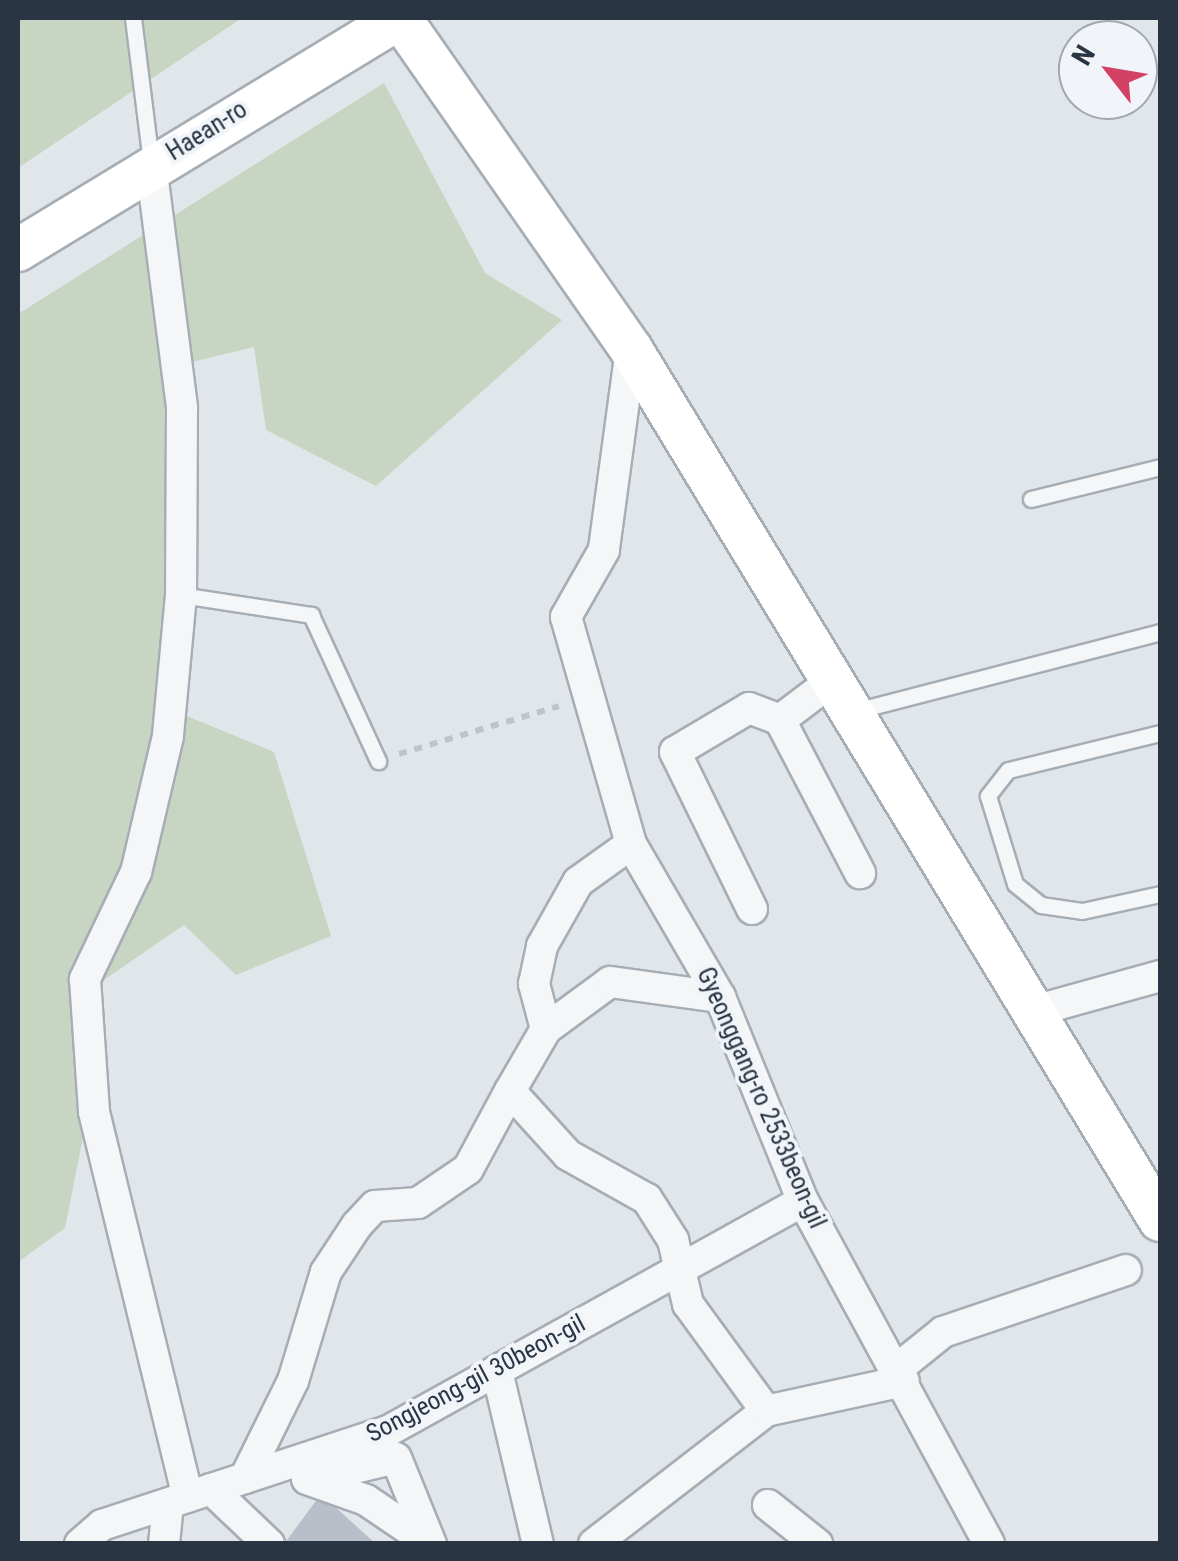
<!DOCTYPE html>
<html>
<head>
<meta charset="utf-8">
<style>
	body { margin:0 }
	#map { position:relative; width:1178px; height:1561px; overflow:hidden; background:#e1e6ea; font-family:"Roboto Condensed",sans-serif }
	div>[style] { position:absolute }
	.green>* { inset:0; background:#c8d5c2 }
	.building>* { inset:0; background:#b8bfc8 }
	.path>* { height:6px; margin-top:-3px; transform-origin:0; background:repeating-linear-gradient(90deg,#bfc4c9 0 8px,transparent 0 16px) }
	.roads { filter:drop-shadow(2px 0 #a6adb5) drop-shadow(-2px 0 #a6adb5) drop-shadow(0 2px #a6adb5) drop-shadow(0 -2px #a6adb5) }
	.lane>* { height:15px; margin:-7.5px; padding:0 7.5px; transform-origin:7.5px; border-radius:7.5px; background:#f4f6f8 }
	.street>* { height:30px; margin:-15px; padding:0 15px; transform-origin:15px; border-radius:15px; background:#f4f6f8 }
	.secondary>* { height:42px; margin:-21px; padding:0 21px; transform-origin:21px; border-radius:21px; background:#fff }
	span { translate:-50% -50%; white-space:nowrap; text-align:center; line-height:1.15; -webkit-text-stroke:8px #f1f4f8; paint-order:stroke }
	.street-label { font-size:25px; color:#293543 }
	.frame { position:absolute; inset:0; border:20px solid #293543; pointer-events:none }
	.north { position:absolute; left:1058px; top:20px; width:100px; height:100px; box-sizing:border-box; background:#f1f4f8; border:2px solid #a1a8b0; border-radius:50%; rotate:301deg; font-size:28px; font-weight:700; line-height:40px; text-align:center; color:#293543 }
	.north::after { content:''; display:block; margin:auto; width:35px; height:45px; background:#d34265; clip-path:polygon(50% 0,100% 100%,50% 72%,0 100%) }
</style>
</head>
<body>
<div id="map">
	<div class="green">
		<i style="clip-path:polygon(18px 18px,242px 18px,18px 168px)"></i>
		<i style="clip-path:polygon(384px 83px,485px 273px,562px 320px,376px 486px,266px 430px,254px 347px,192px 362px,170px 709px,274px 752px,331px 936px,236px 975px,184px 925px,95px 986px,93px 1086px,65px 1228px,18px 1262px,18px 314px)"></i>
	</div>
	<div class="building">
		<i style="clip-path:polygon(321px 1494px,376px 1544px,284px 1544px)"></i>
	</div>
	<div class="path">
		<i style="left:399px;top:754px;width:167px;rotate:-16.7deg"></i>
	</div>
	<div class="roads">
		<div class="lane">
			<i style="left:133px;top:18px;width:145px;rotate:82.9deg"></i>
			<i style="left:1031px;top:499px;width:133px;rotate:-13.9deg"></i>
			<i style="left:181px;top:595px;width:132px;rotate:8.7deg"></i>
			<i style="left:311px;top:615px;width:161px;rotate:65.3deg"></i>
			<i style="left:855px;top:711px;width:315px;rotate:-14.5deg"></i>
			<i style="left:1160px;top:733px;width:156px;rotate:166.3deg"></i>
			<i style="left:1008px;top:770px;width:33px;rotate:128deg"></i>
			<i style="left:988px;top:796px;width:92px;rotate:72.9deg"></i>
			<i style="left:1015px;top:884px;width:33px;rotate:39deg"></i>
			<i style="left:1041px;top:905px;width:41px;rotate:8.3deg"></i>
			<i style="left:1082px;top:911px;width:80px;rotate:-12.3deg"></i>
		</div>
		<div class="street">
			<i style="left:151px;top:165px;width:245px;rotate:82.7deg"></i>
			<i style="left:182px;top:408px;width:187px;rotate:90.3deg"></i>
			<i style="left:181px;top:595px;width:142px;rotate:95.3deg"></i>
			<i style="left:168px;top:736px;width:140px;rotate:103.2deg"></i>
			<i style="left:136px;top:872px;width:119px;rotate:115.5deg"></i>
			<i style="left:85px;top:979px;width:133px;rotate:86.1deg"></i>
			<i style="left:94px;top:1112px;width:396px;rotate:76.3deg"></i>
			<i style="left:631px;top:349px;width:203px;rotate:97.7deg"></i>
			<i style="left:604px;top:550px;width:77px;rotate:119.6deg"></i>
			<i style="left:566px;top:617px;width:236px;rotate:74deg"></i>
			<i style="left:631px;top:844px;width:177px;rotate:59.8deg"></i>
			<i style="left:720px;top:997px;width:220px;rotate:67.9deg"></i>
			<i style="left:803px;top:1201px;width:390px;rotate:61.5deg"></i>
			<i style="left:833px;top:680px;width:66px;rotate:143deg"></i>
			<i style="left:780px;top:720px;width:173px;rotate:62.4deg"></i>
			<i style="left:752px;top:909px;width:175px;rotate:-116.1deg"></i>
			<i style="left:675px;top:752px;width:86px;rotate:-30.7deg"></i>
			<i style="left:749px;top:708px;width:33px;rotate:21deg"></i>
			<i style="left:1034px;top:1011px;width:131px;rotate:-15.5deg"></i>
			<i style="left:546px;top:1029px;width:47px;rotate:-104.9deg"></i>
			<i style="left:534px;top:984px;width:39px;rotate:-78deg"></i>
			<i style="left:542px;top:946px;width:73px;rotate:-60.6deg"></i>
			<i style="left:578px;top:882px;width:65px;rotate:-35.6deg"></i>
			<i style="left:510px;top:1091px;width:72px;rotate:-59.9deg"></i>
			<i style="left:546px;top:1029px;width:79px;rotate:-36.3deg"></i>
			<i style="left:610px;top:982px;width:111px;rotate:7.8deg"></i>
			<i style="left:897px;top:1369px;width:59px;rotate:-38.8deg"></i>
			<i style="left:943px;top:1332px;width:193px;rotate:-18.7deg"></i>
			<i style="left:497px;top:1371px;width:178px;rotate:76.7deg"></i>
			<i style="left:245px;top:1478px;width:108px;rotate:-63.7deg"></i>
			<i style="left:293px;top:1381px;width:114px;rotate:-73.2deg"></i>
			<i style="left:326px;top:1272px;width:56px;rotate:-56.6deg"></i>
			<i style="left:357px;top:1225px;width:26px;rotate:-47deg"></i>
			<i style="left:375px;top:1206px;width:43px;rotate:-4deg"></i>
			<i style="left:418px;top:1203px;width:60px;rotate:-34.2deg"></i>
			<i style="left:468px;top:1169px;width:89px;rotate:-61.7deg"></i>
			<i style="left:510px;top:1091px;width:86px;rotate:47.8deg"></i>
			<i style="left:568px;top:1155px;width:90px;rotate:29.1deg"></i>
			<i style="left:647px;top:1199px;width:49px;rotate:57.6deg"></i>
			<i style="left:673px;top:1240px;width:66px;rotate:76.8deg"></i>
			<i style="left:688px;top:1304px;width:132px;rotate:53.9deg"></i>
			<i style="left:307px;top:1479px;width:63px;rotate:19.6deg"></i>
			<i style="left:366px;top:1500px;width:78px;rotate:34.1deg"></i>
			<i style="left:309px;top:1479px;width:89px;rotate:-13.6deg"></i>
			<i style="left:396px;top:1458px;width:93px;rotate:67.9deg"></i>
			<i style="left:211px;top:1489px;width:80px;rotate:43.5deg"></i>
			<i style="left:768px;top:1505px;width:63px;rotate:38.5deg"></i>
			<i style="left:80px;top:1544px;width:29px;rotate:-41deg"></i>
			<i style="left:102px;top:1525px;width:301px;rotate:-18.2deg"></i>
			<i style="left:388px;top:1431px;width:474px;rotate:-29deg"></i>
			<i style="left:164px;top:1544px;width:40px;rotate:-84.3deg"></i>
			<i style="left:594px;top:1544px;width:217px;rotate:-37.7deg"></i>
			<i style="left:766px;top:1411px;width:141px;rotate:-12.3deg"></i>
		</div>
		<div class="secondary">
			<i style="left:400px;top:18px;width:404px;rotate:55.1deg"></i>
			<i style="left:631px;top:349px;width:1019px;rotate:58.73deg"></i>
			<i style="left:18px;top:250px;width:446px;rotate:-31.3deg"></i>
		</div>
	</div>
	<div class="street-label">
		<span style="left:207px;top:131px;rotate:-32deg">Haean-ro</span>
		<span style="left:761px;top:1098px;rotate:66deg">Gyeonggang-ro 2533beon-gil</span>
		<span style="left:476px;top:1379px;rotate:-28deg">Songjeong-gil 30beon-gil</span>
	</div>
	<div class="frame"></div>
	<div class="north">N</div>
</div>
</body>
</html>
